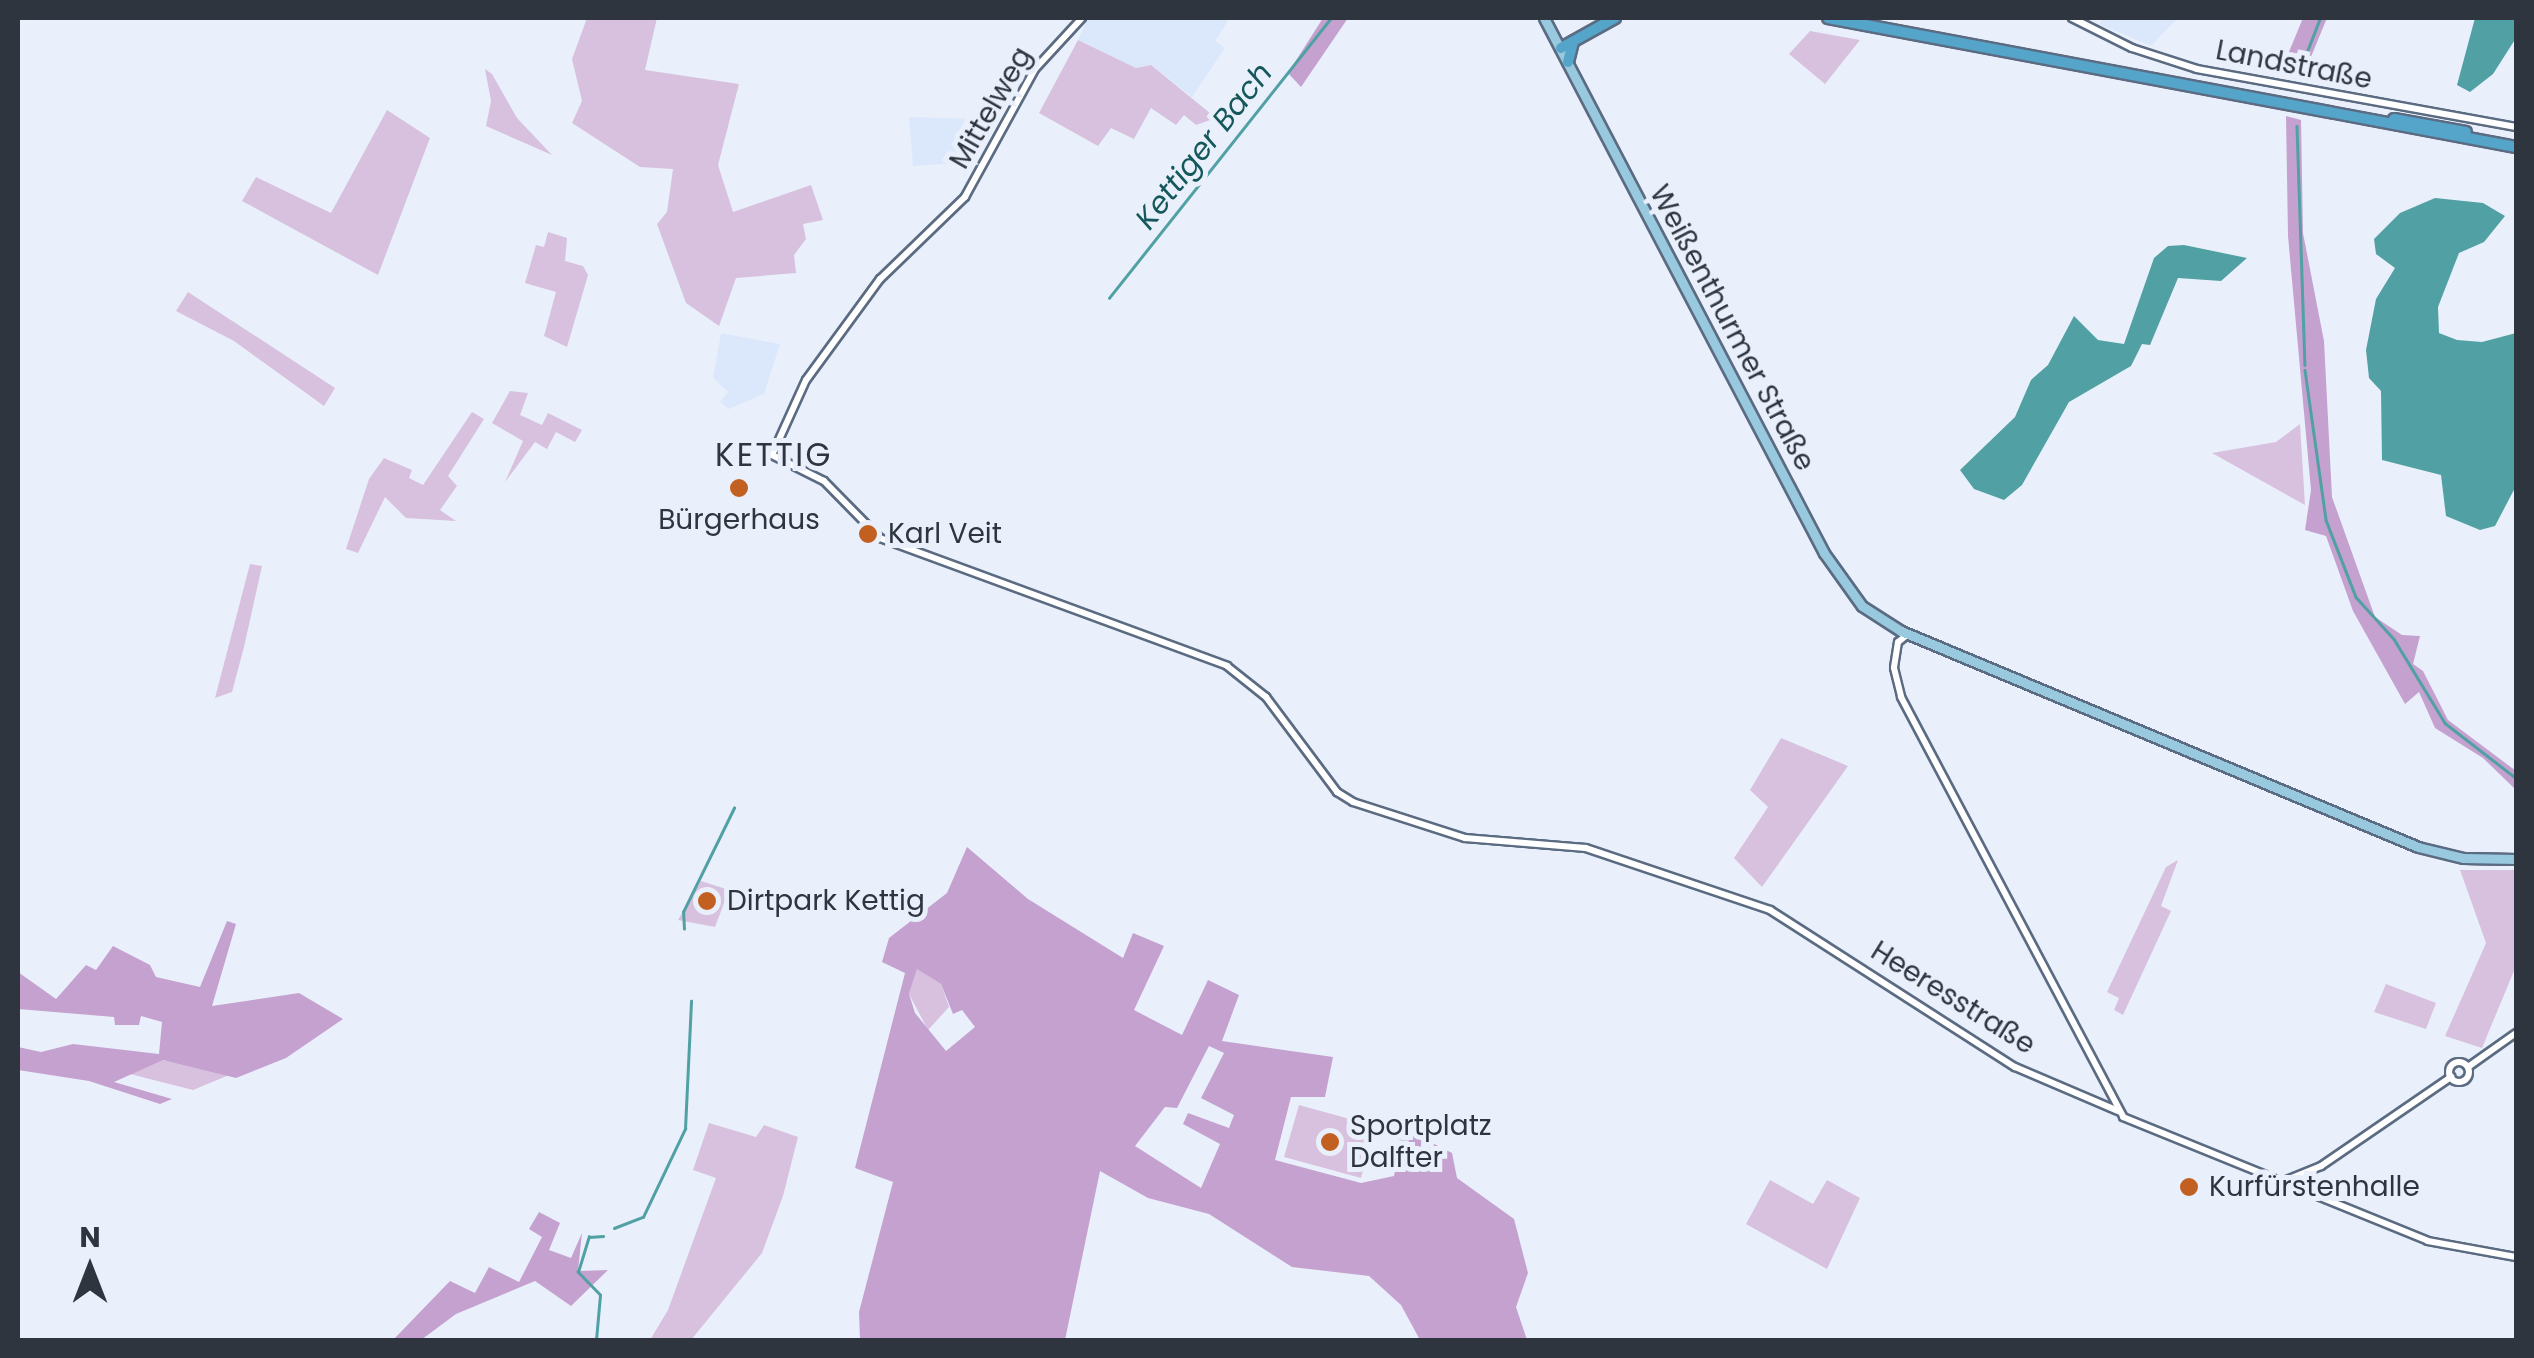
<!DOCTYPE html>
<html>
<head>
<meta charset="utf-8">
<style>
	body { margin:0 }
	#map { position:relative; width:2534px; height:1358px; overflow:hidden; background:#e9f0fb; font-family:Poppins,sans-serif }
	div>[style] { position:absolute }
	.built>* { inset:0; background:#dbe8fc }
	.green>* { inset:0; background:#d8c1de }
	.forest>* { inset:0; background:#c5a1d0 }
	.water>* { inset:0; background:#51a0a3 }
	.stream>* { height:2.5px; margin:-1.25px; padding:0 1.25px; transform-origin:1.25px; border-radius:1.25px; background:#51a0a3 }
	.roads { filter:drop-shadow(2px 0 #5b6b82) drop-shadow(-2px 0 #5b6b82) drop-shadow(0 2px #5b6b82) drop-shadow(0 -2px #5b6b82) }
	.minor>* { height:6px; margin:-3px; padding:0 3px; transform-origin:3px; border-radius:3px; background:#fff }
	.minor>.ring { margin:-3px; padding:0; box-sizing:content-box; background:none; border:6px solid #fff; border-radius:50% }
	.major>* { height:9px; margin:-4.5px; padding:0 4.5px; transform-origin:4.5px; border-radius:4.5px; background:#98c9df }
	.highway>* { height:10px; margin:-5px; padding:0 5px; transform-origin:5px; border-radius:5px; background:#54a5c9 }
	.dots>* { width:28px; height:28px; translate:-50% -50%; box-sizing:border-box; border:5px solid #e9f0fb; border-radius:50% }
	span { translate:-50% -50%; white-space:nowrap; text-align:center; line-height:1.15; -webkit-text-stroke:10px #e9f0fb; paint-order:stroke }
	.street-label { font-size:28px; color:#2e353f }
	.poi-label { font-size:28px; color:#2e353f }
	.left { translate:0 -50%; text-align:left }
	.water-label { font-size:30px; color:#14585b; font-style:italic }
	.quarter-label { font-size:32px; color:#2e353f; letter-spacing:2.5px }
	.frame { position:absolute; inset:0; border:20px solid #2e353f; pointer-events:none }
	.north { position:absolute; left:40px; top:1218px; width:100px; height:100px; -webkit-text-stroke:8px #e9f0fb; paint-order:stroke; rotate:0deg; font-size:28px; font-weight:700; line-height:40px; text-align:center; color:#2e353f }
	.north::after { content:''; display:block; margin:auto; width:35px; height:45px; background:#2e353f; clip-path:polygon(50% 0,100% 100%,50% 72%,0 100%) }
</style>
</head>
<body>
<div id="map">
	<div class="built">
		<i style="clip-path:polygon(1088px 18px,1230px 18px,1215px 41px,1225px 48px,1192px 97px,1151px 65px,1136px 68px,1078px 40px)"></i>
		<i style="clip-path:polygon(2104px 18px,2178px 18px,2151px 46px,2099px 24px)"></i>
		<i style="clip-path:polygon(909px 117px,979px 119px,974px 162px,913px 166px)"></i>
		<i style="clip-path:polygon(721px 333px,780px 344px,764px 394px,729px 409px,720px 402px,728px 392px,713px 378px)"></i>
	</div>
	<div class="green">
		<i style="clip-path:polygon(587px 18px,657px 18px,645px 70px,739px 84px,718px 165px,733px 212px,811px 185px,823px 220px,803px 224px,806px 239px,794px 255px,796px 273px,736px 278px,719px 326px,686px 303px,657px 224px,667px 212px,673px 169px,640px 167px,572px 123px,582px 101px,572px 59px)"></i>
		<i style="clip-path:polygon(1810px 31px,1860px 40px,1825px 84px,1789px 54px)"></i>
		<i style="clip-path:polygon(1078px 40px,1136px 68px,1151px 65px,1216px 118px,1196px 125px,1184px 115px,1176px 125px,1151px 108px,1134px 139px,1111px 128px,1098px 146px,1039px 113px)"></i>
		<i style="clip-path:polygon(485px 69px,492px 74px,517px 118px,552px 155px,486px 126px,491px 101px)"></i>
		<i style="clip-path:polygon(387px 110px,430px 138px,378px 275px,242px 201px,256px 177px,331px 213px)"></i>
		<i style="clip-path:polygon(548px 232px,567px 238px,565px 261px,583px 266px,588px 275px,567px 347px,544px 336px,556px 292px,525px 283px,536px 245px,544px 247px)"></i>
		<i style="clip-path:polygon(188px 292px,335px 388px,324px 406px,234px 341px,176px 311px)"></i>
		<i style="clip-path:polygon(510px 391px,528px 393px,520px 415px,542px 425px,548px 413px,582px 430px,575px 442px,556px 432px,547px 449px,535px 442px,505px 482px,523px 441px,492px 423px)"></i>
		<i style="clip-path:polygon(472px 412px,484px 419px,448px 476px,457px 486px,440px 510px,456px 521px,406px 518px,385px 497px,358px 553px,346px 549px,369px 479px,384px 458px,412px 470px,409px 478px,423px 485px)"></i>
		<i style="clip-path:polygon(2300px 424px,2305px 505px,2212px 453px,2276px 442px)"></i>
		<i style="clip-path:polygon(250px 564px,262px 566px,244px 647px,232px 692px,215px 698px)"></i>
		<i style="clip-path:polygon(1781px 738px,1848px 766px,1762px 887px,1734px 858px,1768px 807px,1750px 790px)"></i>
		<i style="clip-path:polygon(2178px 860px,2161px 906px,2171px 911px,2123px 1015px,2114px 1010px,2119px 998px,2107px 992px,2166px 867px)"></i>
		<i style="clip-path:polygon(2460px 870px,2516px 870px,2516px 966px,2482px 1048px,2445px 1036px,2486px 943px)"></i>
		<i style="clip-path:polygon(701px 881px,729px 890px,715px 927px,678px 920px)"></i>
		<i style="clip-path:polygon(917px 968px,941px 984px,949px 1007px,928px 1030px,909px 994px)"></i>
		<i style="clip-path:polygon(2386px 984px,2436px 1003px,2426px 1029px,2374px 1012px)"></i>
		<i style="clip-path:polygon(162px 1060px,234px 1073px,193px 1090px,130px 1074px)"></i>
		<i style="clip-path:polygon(1299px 1105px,1375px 1126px,1361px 1178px,1284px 1157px)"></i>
		<i style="clip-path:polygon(709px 1123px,756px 1137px,764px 1125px,798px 1137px,783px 1196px,762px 1253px,691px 1340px,650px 1340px,668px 1310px,716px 1178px,693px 1170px)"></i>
		<i style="clip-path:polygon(1770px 1180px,1813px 1204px,1827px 1180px,1860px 1198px,1827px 1269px,1746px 1224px)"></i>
	</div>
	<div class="forest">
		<i style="clip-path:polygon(1323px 18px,1348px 18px,1301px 87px,1288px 73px)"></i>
		<i style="clip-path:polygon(2303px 18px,2327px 18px,2308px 64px,2289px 71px,2286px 59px)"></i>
		<i style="clip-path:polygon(2286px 116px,2301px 120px,2303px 233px,2324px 341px,2332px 497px,2375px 617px,2402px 635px,2420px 636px,2413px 664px,2423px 671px,2448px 720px,2516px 771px,2516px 790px,2483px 758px,2435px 728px,2419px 692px,2405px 704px,2353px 611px,2326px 536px,2305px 530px,2311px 490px,2288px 236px)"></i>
		<i style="clip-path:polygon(evenodd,967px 847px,1028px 899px,1123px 958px,1133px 933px,1164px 946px,1134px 1010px,1182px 1035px,1208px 980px,1239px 995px,1222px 1041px,1333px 1057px,1325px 1097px,1291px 1097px,1275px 1160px,1361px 1183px,1394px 1176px,1401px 1140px,1383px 1132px,1385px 1119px,1452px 1153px,1457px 1178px,1514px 1219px,1528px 1273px,1516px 1307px,1527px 1340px,1420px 1340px,1401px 1305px,1369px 1276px,1292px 1267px,1209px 1214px,1148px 1198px,1100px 1171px,1065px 1340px,860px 1340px,859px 1312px,893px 1182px,855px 1168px,905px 973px,882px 962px,889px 938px,947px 893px,967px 847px,917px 969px,941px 984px,953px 1014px,962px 1010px,975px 1027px,946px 1051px,915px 1013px,909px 994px,917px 969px,967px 847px,1209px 1046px,1224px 1053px,1201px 1098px,1234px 1115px,1229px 1128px,1188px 1113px,1183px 1124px,1220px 1144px,1201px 1188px,1135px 1146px,1165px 1107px,1177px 1108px,1209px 1046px)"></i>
		<i style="clip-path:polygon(227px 921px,236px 924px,212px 1006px,299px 993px,343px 1019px,286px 1058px,236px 1078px,163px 1060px,114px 1082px,172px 1099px,160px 1104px,89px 1081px,18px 1070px,18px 1047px,41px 1052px,73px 1044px,159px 1054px,162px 1022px,141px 1016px,139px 1025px,115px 1025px,114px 1017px,18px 1009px,18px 972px,56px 999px,86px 965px,96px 970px,113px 946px,150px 965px,156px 977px,200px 987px)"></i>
		<i style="clip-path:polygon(539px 1212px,560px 1223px,549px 1250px,571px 1258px,582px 1233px,578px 1271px,608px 1270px,571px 1306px,535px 1281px,456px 1314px,421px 1340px,393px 1340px,450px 1281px,475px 1293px,489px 1267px,519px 1282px,542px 1237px,529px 1229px)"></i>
	</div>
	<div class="water">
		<i style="clip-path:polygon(2475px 18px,2516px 18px,2516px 38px,2493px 74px,2470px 92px,2457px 85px)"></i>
		<i style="clip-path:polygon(2435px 198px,2483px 203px,2505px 216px,2484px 242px,2459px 253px,2438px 307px,2439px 333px,2457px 340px,2482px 342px,2516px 333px,2516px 486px,2495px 526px,2480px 530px,2446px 516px,2441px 475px,2382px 460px,2381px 391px,2369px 378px,2366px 350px,2376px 299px,2395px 268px,2376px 254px,2374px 239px,2400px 213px)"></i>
		<i style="clip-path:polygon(2184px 245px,2247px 258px,2221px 281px,2178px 278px,2150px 345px,2142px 344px,2131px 366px,2069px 402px,2022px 485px,2004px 500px,1974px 489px,1960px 470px,2015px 417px,2031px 380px,2048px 365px,2074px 316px,2098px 340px,2124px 344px,2154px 258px,2168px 246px)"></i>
	</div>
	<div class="stream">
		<i style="left:2301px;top:67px;width:53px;rotate:-68.8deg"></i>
		<i style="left:2297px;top:126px;width:239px;rotate:88.1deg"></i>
		<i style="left:1109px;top:298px;width:357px;rotate:-51.6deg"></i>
		<i style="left:2305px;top:370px;width:151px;rotate:82deg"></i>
		<i style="left:2326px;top:520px;width:83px;rotate:68.7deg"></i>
		<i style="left:2356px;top:597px;width:57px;rotate:47.9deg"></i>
		<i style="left:2394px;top:639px;width:98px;rotate:58.7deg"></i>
		<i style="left:2445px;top:723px;width:90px;rotate:37.8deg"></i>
		<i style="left:684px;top:929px;width:17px;rotate:-93deg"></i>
		<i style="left:683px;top:912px;width:116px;rotate:-63.9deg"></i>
		<i style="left:614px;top:1228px;width:31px;rotate:-21deg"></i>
		<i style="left:643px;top:1217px;width:98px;rotate:-64.5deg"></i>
		<i style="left:685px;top:1129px;width:128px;rotate:-87.3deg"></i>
		<i style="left:596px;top:1340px;width:45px;rotate:-84.9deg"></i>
		<i style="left:600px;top:1295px;width:32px;rotate:-134deg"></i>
		<i style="left:578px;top:1272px;width:37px;rotate:-73deg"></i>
		<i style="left:589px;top:1237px;width:14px;rotate:-4deg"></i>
	</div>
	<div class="roads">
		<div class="minor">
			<i style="left:1082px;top:18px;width:69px;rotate:132.7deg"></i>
			<i style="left:1035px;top:69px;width:146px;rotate:118.7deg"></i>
			<i style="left:965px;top:197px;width:118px;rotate:136deg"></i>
			<i style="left:880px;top:279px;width:125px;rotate:126.2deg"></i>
			<i style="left:806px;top:380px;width:82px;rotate:114.4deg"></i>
			<i style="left:772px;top:455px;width:58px;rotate:26.6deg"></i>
			<i style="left:824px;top:481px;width:80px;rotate:45.5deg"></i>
			<i style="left:880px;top:538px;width:370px;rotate:20.2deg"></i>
			<i style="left:1227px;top:666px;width:50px;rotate:38.5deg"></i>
			<i style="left:1266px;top:697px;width:119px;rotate:53.2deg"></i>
			<i style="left:1337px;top:792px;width:19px;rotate:32deg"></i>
			<i style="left:1353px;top:802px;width:118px;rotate:17.8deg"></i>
			<i style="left:1465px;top:838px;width:121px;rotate:4.7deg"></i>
			<i style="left:1586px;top:848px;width:194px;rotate:18.6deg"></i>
			<i style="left:1770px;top:910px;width:291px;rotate:32.7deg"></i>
			<i style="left:2015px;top:1067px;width:112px;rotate:23.1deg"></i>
			<i style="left:2072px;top:18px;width:67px;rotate:26.6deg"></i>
			<i style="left:2132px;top:48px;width:68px;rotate:17.9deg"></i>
			<i style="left:2197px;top:69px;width:324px;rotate:10.3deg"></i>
			<i style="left:1907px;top:635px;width:11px;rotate:142deg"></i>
			<i style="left:1898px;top:642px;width:26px;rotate:99deg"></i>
			<i style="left:1894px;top:668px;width:30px;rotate:76deg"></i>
			<i style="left:1901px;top:697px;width:475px;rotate:62.1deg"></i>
			<i style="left:2123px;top:1117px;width:329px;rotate:22.1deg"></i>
			<i style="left:2428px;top:1241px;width:89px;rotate:10.3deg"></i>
			<i class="ring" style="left:2449px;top:1062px;width:14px;height:14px"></i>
			<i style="left:2468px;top:1067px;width:59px;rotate:-35.3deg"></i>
			<i style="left:2284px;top:1181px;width:40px;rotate:-22deg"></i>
			<i style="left:2321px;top:1166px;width:158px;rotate:-34.4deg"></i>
		</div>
		<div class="major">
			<i style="left:1544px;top:18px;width:604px;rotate:62.37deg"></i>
			<i style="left:1824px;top:553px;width:65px;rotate:54.4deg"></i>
			<i style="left:1862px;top:606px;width:46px;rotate:32.7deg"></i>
			<i style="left:1901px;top:631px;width:560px;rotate:22.67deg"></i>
			<i style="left:2418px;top:847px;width:46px;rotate:13.7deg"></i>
			<i style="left:2463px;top:858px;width:53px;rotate:1.1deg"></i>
		</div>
		<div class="highway">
			<i style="left:1828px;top:18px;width:700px;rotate:10.62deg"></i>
			<i style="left:1561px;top:48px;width:62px;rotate:-29.1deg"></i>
			<i style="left:1568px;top:62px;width:21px;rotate:-76deg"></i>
			<i style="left:2394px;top:119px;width:73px;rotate:10.2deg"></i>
		</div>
	</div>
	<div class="dots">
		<i style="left:739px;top:488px;background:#c26022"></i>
		<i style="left:868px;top:534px;background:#c26022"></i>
		<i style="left:707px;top:901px;background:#c26022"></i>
		<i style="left:1330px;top:1142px;background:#c26022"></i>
		<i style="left:2189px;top:1187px;background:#c26022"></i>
	</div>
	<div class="street-label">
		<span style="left:2294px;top:65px;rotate:11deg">Landstraße</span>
		<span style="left:991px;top:108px;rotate:-60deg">Mittelweg</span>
		<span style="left:1732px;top:328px;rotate:62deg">Weißenthurmer Straße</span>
		<span style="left:1953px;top:998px;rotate:32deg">Heeresstraße</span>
	</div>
	<div class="poi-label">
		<span style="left:739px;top:520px">Bürgerhaus</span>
		<span class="left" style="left:888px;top:534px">Karl Veit</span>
		<span class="left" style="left:727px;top:901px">Dirtpark Kettig</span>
		<span class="left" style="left:1350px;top:1142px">Sportplatz<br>Dalfter</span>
		<span class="left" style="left:2209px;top:1187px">Kurfürstenhalle</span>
	</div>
	<div class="water-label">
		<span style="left:1204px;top:146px;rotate:-52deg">Kettiger Bach</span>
	</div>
	<div class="quarter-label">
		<span style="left:774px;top:455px">KETTIG</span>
	</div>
	<div class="frame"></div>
	<div class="north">N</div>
</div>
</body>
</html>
